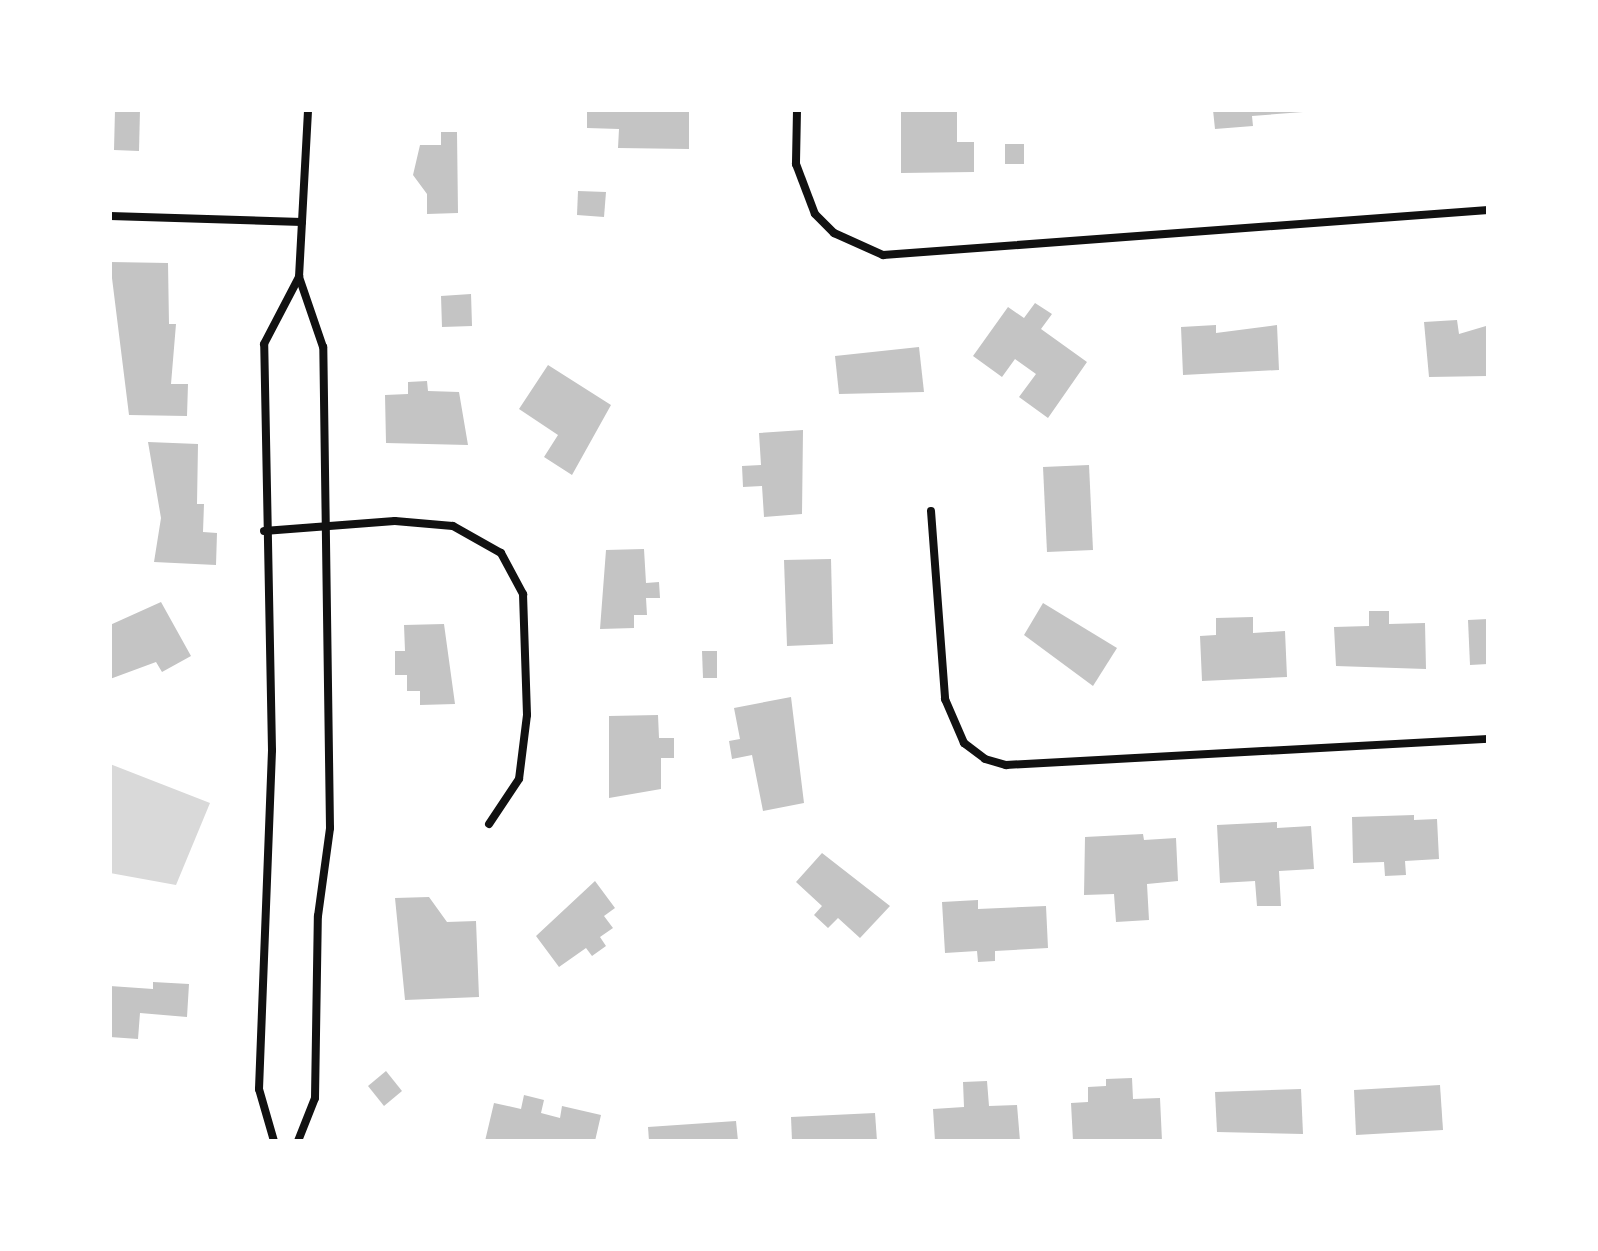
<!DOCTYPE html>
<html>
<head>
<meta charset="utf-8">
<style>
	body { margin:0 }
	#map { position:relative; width:1598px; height:1251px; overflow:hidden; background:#fff; font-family:"Roboto Serif",serif }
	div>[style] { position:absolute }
	.water>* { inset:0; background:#d9d9d9 }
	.building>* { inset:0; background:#c4c4c4 }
	.minor>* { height:8px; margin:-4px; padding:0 4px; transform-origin:4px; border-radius:4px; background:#111 }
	span { translate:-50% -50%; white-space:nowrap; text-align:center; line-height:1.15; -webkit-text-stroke:6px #fff; paint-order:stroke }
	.frame { position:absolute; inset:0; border:112px solid #fff; pointer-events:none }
</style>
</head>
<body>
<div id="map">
	<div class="water">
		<i style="clip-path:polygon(110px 764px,210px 803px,176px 885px,110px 873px)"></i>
	</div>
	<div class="building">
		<i style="clip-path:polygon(115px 110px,140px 110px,139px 151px,114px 150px)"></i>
		<i style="clip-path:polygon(587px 110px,689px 110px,689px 149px,618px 148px,619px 129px,587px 128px)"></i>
		<i style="clip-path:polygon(901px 110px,957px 110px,957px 142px,974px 142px,974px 172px,901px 173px)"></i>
		<i style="clip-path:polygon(1213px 110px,1303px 110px,1303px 112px,1252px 116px,1253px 126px,1215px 129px)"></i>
		<i style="clip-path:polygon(441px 132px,457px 132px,458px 213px,427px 214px,427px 194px,413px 175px,420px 145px,441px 145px)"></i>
		<i style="clip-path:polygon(1005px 144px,1024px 144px,1024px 164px,1005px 164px)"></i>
		<i style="clip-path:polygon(578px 191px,606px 192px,604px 217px,577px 215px)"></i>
		<i style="clip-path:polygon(110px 262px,168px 263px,169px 324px,176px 324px,171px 384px,188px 384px,187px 416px,129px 415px)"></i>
		<i style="clip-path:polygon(471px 294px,472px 326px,442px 327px,441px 296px)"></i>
		<i style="clip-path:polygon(1035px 303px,1052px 314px,1041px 329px,1087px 362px,1048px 418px,1019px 397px,1036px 374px,1015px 359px,1002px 377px,973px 356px,1008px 307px,1024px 318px)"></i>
		<i style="clip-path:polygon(1457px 320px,1459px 334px,1486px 326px,1488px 376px,1429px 377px,1424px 322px)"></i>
		<i style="clip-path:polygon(1216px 325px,1216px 333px,1277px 325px,1279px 370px,1183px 375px,1181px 327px)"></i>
		<i style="clip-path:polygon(919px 347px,924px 392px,839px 394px,835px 356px)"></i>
		<i style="clip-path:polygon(548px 365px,611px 405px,572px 475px,544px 457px,558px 435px,519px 409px)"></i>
		<i style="clip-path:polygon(427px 381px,428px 391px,459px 392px,468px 445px,386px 443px,385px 395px,408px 394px,408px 382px)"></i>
		<i style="clip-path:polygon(803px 430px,802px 514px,764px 517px,762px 486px,743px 487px,742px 466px,761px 465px,759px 433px)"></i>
		<i style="clip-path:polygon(148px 442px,198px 444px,197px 504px,204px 504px,203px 532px,217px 533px,216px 565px,154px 562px,161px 518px)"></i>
		<i style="clip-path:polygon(1089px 465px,1093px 550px,1047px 552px,1043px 467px)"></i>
		<i style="clip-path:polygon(644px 549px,646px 583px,659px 582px,660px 598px,646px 598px,647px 615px,634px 615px,634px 628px,600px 629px,606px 550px)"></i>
		<i style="clip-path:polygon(831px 559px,833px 644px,787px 646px,784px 560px)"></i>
		<i style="clip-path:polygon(161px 602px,191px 656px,162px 672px,156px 662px,110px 679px,110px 625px)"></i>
		<i style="clip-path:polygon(1043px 603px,1117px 648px,1093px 686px,1024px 635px)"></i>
		<i style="clip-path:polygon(1369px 611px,1389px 611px,1389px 624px,1425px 623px,1426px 669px,1336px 666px,1334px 627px,1369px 626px)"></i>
		<i style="clip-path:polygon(1253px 617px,1253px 633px,1285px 631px,1287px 677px,1202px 681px,1200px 636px,1216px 635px,1216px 618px)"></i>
		<i style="clip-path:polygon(1488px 619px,1488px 664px,1470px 665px,1468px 620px)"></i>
		<i style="clip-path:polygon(444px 624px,455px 704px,420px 705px,420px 691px,407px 691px,407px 675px,395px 675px,395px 651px,405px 651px,404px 625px)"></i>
		<i style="clip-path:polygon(702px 651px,717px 651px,717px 678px,703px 678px)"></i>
		<i style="clip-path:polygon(791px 697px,804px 803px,763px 811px,752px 755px,732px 759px,729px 741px,740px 739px,734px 708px)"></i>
		<i style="clip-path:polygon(658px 715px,659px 738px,674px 738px,674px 758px,661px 758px,661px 789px,609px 798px,609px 716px)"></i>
		<i style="clip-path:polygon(1414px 815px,1414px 820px,1437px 819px,1439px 859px,1405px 861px,1406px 875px,1385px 876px,1384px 862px,1353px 863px,1352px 817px)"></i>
		<i style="clip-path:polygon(1277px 822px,1277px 828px,1311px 826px,1314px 869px,1279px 871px,1281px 906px,1257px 906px,1255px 881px,1220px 883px,1217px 825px)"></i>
		<i style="clip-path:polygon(1143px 834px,1144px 840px,1176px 838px,1178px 881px,1147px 884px,1149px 920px,1116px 922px,1114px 894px,1084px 895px,1085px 837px)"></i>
		<i style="clip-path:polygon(822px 853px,890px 906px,860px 938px,838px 918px,828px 928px,814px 915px,822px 906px,796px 882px)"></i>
		<i style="clip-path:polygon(595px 881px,615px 908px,604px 916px,613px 928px,600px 937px,606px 946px,592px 956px,586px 948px,559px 967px,536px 936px)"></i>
		<i style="clip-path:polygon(429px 897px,447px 922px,476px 921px,479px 997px,405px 1000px,395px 898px)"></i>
		<i style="clip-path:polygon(978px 900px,978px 909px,1046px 906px,1048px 948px,995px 951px,995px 961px,978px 962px,977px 951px,945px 953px,942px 902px)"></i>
		<i style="clip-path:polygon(153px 982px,189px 984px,187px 1017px,140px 1013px,138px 1039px,110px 1037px,110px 986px,153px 989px)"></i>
		<i style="clip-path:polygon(386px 1071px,402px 1091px,384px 1106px,368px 1086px)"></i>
		<i style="clip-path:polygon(1132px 1078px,1133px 1099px,1160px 1098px,1162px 1141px,1073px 1141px,1071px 1103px,1088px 1102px,1088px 1087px,1106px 1086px,1106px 1079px)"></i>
		<i style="clip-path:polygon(987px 1081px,989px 1106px,1017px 1105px,1020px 1141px,935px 1141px,933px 1109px,964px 1107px,963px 1082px)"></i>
		<i style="clip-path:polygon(1440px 1085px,1443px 1130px,1356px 1135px,1354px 1090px)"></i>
		<i style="clip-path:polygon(1301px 1089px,1303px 1134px,1217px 1132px,1215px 1092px)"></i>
		<i style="clip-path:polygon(524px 1095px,544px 1100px,541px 1113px,560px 1118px,562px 1106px,601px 1115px,595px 1141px,485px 1141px,494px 1103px,521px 1109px)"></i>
		<i style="clip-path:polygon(875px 1113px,877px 1141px,792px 1141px,791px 1117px)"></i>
		<i style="clip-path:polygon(736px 1121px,738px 1141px,649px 1141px,648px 1127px)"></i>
	</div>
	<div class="minor">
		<i style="left:797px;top:110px;width:54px;rotate:91.1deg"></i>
		<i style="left:796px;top:164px;width:53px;rotate:69.2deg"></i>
		<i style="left:815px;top:214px;width:27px;rotate:45deg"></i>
		<i style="left:834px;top:233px;width:54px;rotate:24.2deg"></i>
		<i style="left:883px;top:255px;width:607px;rotate:-4.25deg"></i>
		<i style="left:110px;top:216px;width:192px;rotate:1.8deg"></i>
		<i style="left:931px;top:511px;width:189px;rotate:85.7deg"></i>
		<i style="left:945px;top:699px;width:48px;rotate:66.6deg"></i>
		<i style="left:964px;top:743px;width:26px;rotate:37deg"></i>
		<i style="left:985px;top:759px;width:22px;rotate:16deg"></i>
		<i style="left:1006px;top:765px;width:483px;rotate:-3.1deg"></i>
		<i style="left:264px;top:531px;width:131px;rotate:-4.4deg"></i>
		<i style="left:395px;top:521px;width:58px;rotate:4.9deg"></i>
		<i style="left:453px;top:526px;width:55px;rotate:29.4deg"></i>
		<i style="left:501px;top:553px;width:47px;rotate:61.8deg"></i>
		<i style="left:523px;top:594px;width:121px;rotate:88.1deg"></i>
		<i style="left:527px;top:715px;width:64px;rotate:97.1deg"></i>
		<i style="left:519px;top:779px;width:54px;rotate:123.7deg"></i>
		<i style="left:274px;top:1141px;width:54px;rotate:-106.1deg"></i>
		<i style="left:259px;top:1089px;width:339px;rotate:-87.8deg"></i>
		<i style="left:272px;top:750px;width:406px;rotate:-91.1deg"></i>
		<i style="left:264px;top:344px;width:76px;rotate:-62.4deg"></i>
		<i style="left:298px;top:1141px;width:46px;rotate:-68.4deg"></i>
		<i style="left:315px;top:1098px;width:182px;rotate:-89.1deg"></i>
		<i style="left:318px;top:916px;width:89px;rotate:-82.2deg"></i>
		<i style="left:330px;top:828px;width:481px;rotate:-90.8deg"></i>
		<i style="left:323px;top:347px;width:74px;rotate:-108.9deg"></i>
		<i style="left:299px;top:277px;width:167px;rotate:-86.9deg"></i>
	</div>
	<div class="frame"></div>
</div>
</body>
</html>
